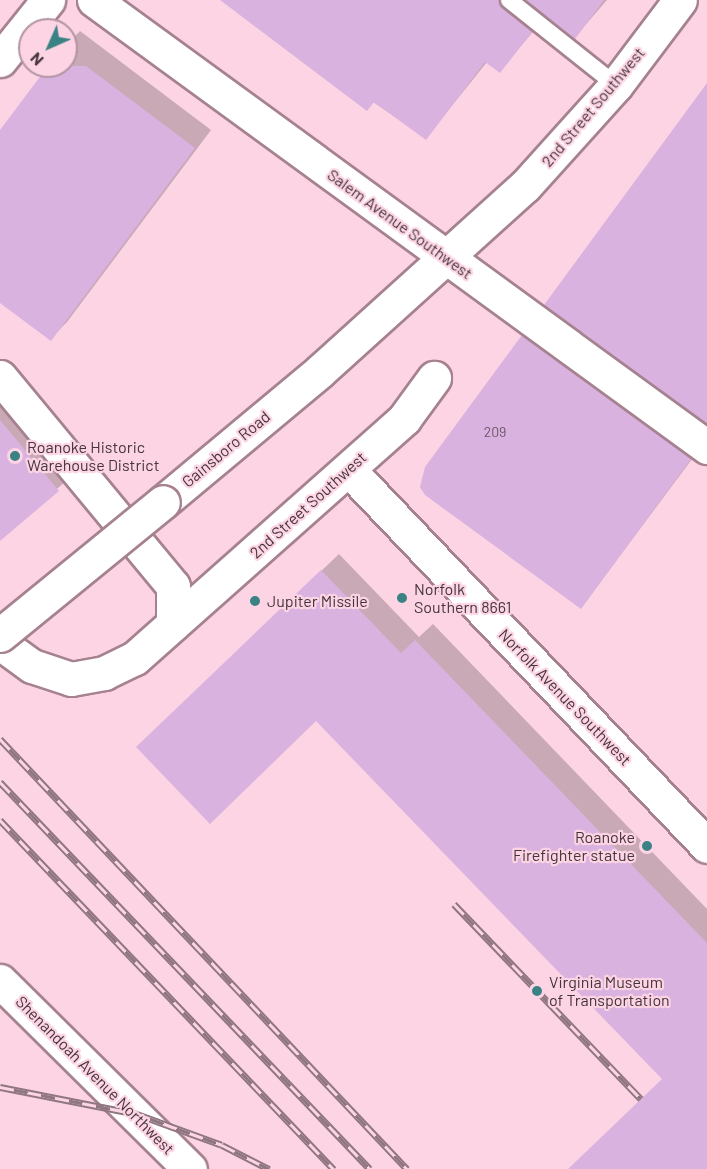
<!DOCTYPE html>
<html>
<head>
<meta charset="utf-8">
<style>
	body { margin:0 }
	#map { position:relative; width:707px; height:1169px; overflow:hidden; background:#fcd4e4; font-family:Barlow,sans-serif }
	div>[style] { position:absolute }
	.shadow>* { inset:0; background:#0003 }
	.building>* { inset:0; background:#d9b2df }
	.roads { filter:drop-shadow(2px 0 #a68290) drop-shadow(-2px 0 #a68290) drop-shadow(0 2px #a68290) drop-shadow(0 -2px #a68290) }
	.service>* { height:16px; margin:-8px; padding:0 8px; transform-origin:8px; border-radius:8px; background:#fff }
	.minor>* { height:33px; margin:-16.5px; padding:0 16.5px; transform-origin:16.5px; border-radius:16.5px; background:#fff }
	.tertiary>* { height:33px; margin:-16.5px; padding:0 16.5px; transform-origin:16.5px; border-radius:16.5px; background:#fff }
	.secondary>* { height:33px; margin:-16.5px; padding:0 16.5px; transform-origin:16.5px; border-radius:16.5px; background:#fff }
	.rail>* { height:7px; margin-top:-3.5px; transform-origin:0; background:repeating-linear-gradient(90deg,#fcd4e4 0 14px,#907680 0 28px); box-sizing:border-box; border-block:2px solid #907680 }
	.bridges { filter:drop-shadow(2px 0 #a68290) drop-shadow(-2px 0 #a68290) drop-shadow(0 2px #a68290) drop-shadow(0 -2px #a68290) }
	.secondary-bridge>* { height:33px; margin:-16.5px; padding:0 16.5px; transform-origin:16.5px; border-radius:16.5px; background:#fff }
	.dots>* { width:16px; height:16px; translate:-50% -50%; box-sizing:border-box; border:3px solid #fcd4e4; border-radius:50% }
	span { translate:-50% -50%; white-space:nowrap; text-align:center; line-height:1.15; -webkit-text-stroke:4.5px #fcd4e4; paint-order:stroke }
	.number-label { font-size:14px; color:#6a5464 }
	.number-label span { -webkit-text-stroke-width:0 }
	.street-label { font-size:16px; color:#45353b }
	.poi-label { font-size:16px; color:#45353b }
	.left { translate:0 -50%; text-align:left }
	.right { translate:-100% -50%; text-align:right }
	.north { position:absolute; left:18px; top:18px; width:60px; height:60px; box-sizing:border-box; background:#fcd4e4; border:2px solid #b394a0; border-radius:50%; rotate:225deg; font-size:16px; font-weight:700; line-height:24px; text-align:center; color:#45353b }
	.north::after { content:''; display:block; margin:auto; width:21px; height:27px; background:#3a8284; clip-path:polygon(50% 0,100% 100%,50% 72%,0 100%) }
</style>
</head>
<body>
<div id="map">
	<div class="shadow">
		<i style="clip-path:polygon(223px 0,607px 0,575px 37px,547px 15px,500px 71px,487px 62px,426px 138px)"></i>
		<i style="clip-path:polygon(80px 31px,211px 130px,67px 322px,50px 339px,0 301px,0 133px,50px 66px,66px 66px,66px 45px)"></i>
		<i style="clip-path:polygon(534px 325px,701px 447px,581px 608px,523px 336px)"></i>
		<i style="clip-path:polygon(0 383px,75px 473px,0 539px)"></i>
		<i style="clip-path:polygon(339px 554px,419px 637px,433px 624px,707px 909px,707px 1169px,570px 1169px,664px 1079px,316px 719px,155px 730px)"></i>
	</div>
	<div class="building">
		<i style="clip-path:polygon(220px 0,499px 0,502px 8px,532px 32px,500px 73px,485px 62px,426px 140px,374px 102px,367px 111px)"></i>
		<i style="clip-path:polygon(526px 0,604px 0,575px 39px)"></i>
		<i style="clip-path:polygon(48px 66px,86px 66px,195px 148px,51px 341px,0 303px,0 130px)"></i>
		<i style="clip-path:polygon(707px 83px,707px 424px,544px 305px)"></i>
		<i style="clip-path:polygon(522px 335px,691px 459px,581px 609px,425px 495px,420px 487px,425px 467px)"></i>
		<i style="clip-path:polygon(0 420px,59px 491px,0 541px)"></i>
		<i style="clip-path:polygon(321px 570px,401px 653px,415px 640px,707px 943px,707px 1169px,568px 1169px,662px 1079px,316px 721px,210px 824px,136px 747px)"></i>
	</div>
	<div class="roads">
		<div class="service">
			<i style="left:509px;top:0;width:137px;rotate:38.5deg"></i>
		</div>
		<div class="minor">
			<i style="left:0;top:60px;width:77px;rotate:-51.3deg"></i>
			<i style="left:0;top:377px;width:271px;rotate:50.4deg"></i>
			<i style="left:173px;top:586px;width:38px;rotate:90deg"></i>
			<i style="left:349px;top:470px;width:519px;rotate:46.4deg"></i>
			<i style="left:0;top:643px;width:39px;rotate:36deg"></i>
			<i style="left:32px;top:666px;width:41px;rotate:18.4deg"></i>
			<i style="left:71px;top:679px;width:34px;rotate:-10deg"></i>
			<i style="left:104px;top:673px;width:34px;rotate:-26deg"></i>
			<i style="left:135px;top:658px;width:360px;rotate:-41.6deg"></i>
			<i style="left:404px;top:419px;width:51px;rotate:-53.8deg"></i>
		</div>
		<div class="tertiary">
			<i style="left:94px;top:0;width:759px;rotate:36.1deg"></i>
			<i style="left:0;top:981px;width:267px;rotate:44.7deg"></i>
		</div>
		<div class="secondary">
			<i style="left:163px;top:502px;width:204px;rotate:-39.8deg"></i>
			<i style="left:320px;top:371px;width:276px;rotate:-42.1deg"></i>
			<i style="left:525px;top:186px;width:136px;rotate:-48deg"></i>
			<i style="left:616px;top:85px;width:106px;rotate:-53deg"></i>
		</div>
	</div>
	<div class="rail">
		<i style="left:0;top:739px;width:592px;rotate:46.57deg"></i>
		<i style="left:0;top:782px;width:535px;rotate:46.29deg"></i>
		<i style="left:0;top:820px;width:483px;rotate:46.3deg"></i>
		<i style="left:454px;top:904px;width:270px;rotate:46.2deg"></i>
		<i style="left:0;top:1087px;width:140px;rotate:11.1deg"></i>
		<i style="left:137px;top:1114px;width:90px;rotate:20deg"></i>
		<i style="left:222px;top:1145px;width:53px;rotate:27.1deg"></i>
	</div>
	<div class="bridges">
		<div class="secondary-bridge">
			<i style="left:0;top:635px;width:210px;rotate:-39.2deg"></i>
		</div>
	</div>
	<div class="dots">
		<i style="left:15px;top:456px;background:#3a8284"></i>
		<i style="left:402px;top:598px;background:#3a8284"></i>
		<i style="left:255px;top:601px;background:#3a8284"></i>
		<i style="left:647px;top:846px;background:#3a8284"></i>
		<i style="left:537px;top:991px;background:#3a8284"></i>
	</div>
	<div class="number-label">
		<span style="left:495px;top:432px">209</span>
	</div>
	<div class="street-label">
		<span style="left:593px;top:107px;rotate:-50deg">2nd Street Southwest</span>
		<span style="left:400px;top:224px;rotate:36deg">Salem Avenue Southwest</span>
		<span style="left:226px;top:449px;rotate:-40deg">Gainsboro Road</span>
		<span style="left:308px;top:505px;rotate:-42deg">2nd Street Southwest</span>
		<span style="left:565px;top:697px;rotate:46deg">Norfolk Avenue Southwest</span>
		<span style="left:95px;top:1075px;rotate:45deg">Shenandoah Avenue Northwest</span>
	</div>
	<div class="poi-label">
		<span class="left" style="left:27px;top:456px">Roanoke Historic<br>Warehouse District</span>
		<span class="left" style="left:414px;top:598px">Norfolk<br>Southern 8661</span>
		<span class="left" style="left:267px;top:601px">Jupiter Missile</span>
		<span class="right" style="left:635px;top:846px">Roanoke<br>Firefighter statue</span>
		<span class="left" style="left:549px;top:991px">Virginia Museum<br>of Transportation</span>
	</div>
	<div class="north">N</div>
</div>
</body>
</html>
